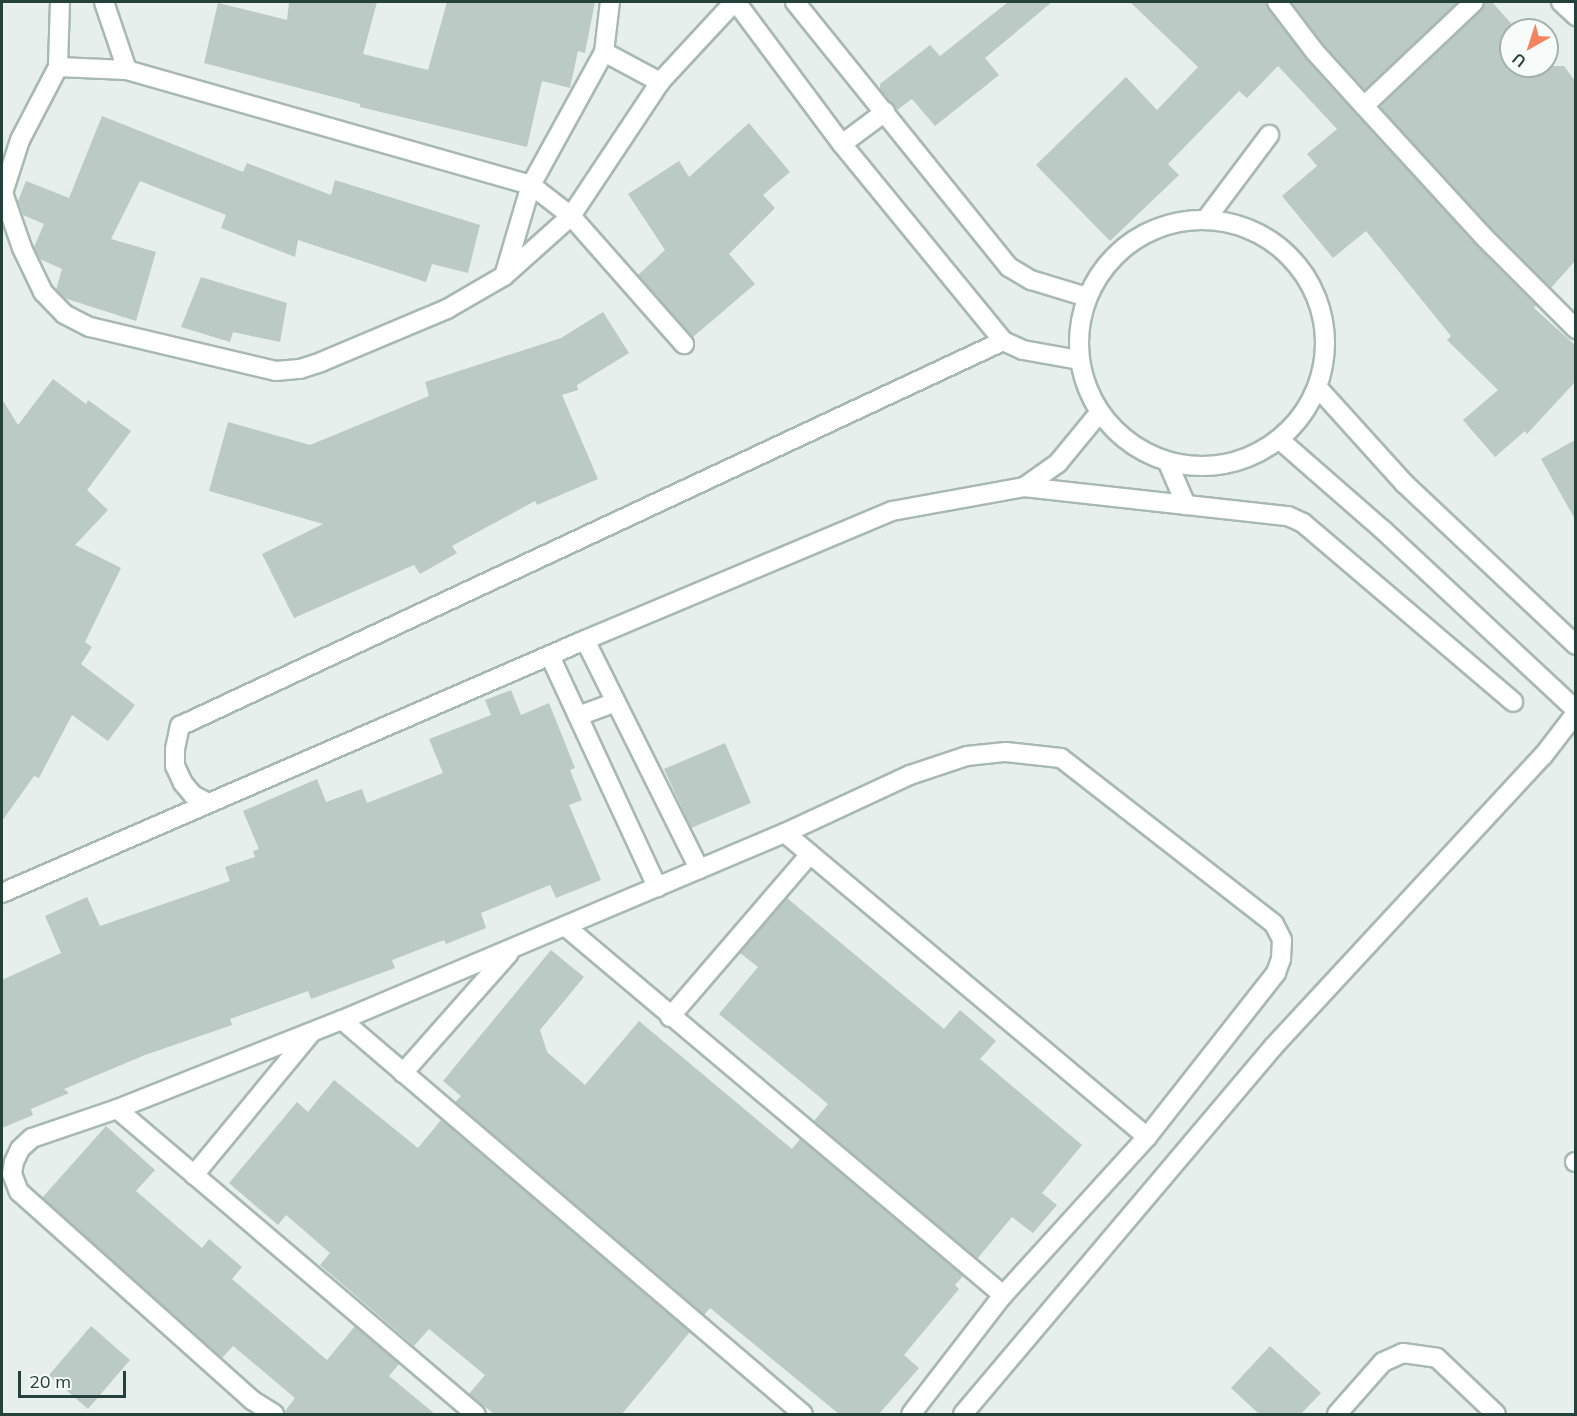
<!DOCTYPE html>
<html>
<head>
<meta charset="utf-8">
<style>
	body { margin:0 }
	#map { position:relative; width:1577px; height:1416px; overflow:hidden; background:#e6efeb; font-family:Mulish,sans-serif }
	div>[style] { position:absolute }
	.building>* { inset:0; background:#bbcac4 }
	.roads { filter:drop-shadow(2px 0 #a8b8b2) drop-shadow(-2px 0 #a8b8b2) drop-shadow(0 2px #a8b8b2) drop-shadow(0 -2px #a8b8b2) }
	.minor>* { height:18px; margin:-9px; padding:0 9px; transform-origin:9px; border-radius:9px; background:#fff }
	.minor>.ring { margin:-9px; padding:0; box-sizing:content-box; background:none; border:18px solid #fff; border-radius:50% }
	span { translate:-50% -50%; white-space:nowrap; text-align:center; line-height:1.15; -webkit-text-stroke:6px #f7fbf9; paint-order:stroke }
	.frame { position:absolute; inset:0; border:3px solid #24423a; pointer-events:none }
	.north { position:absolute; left:1499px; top:18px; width:60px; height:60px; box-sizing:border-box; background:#f7fbf9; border:2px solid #a3b1ad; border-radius:50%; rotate:219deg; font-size:16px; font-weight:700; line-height:24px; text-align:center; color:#24423a }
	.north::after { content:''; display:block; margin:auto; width:21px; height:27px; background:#f4845f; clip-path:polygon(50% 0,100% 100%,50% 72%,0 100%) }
	.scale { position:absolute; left:18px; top:1371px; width:108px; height:27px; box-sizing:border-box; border:3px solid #24423a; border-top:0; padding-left:8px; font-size:18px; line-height:21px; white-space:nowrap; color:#24423a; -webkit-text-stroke:4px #f7fbf9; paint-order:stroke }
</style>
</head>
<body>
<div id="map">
	<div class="building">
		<i style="clip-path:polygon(289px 2px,377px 2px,363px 54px,428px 70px,447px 2px,595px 2px,585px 53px,578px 51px,570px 88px,542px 81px,527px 147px,360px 107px,360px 104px,204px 63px,218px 3px,287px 20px)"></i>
		<i style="clip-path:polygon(1008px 2px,1052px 2px,985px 58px,999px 75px,935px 126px,912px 99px,897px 110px,880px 89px,880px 84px,930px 45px,940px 56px)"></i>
		<i style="clip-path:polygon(1130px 2px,1266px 2px,1268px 9px,1307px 60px,1475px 244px,1536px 305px,1534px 308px,1575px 345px,1575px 382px,1527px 434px,1525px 431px,1495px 457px,1463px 420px,1498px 390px,1447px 340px,1451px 336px,1366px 231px,1333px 258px,1282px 196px,1317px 166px,1307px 154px,1337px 129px,1278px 66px,1247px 98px,1239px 91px,1168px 164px,1179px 175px,1110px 241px,1036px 165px,1126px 77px,1157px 110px,1198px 67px)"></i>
		<i style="clip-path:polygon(1291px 2px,1458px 2px,1365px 90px,1324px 45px)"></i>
		<i style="clip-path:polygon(1485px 2px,1492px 2px,1517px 30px,1511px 30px,1511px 66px,1547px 66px,1547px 61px,1551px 66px,1564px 66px,1575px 81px,1575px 261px,1551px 288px,1491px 228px,1380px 107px,1482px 10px)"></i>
		<i style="clip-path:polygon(102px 116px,243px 172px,247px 163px,331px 195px,335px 180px,480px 225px,468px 273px,432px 264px,426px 282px,298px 240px,295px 257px,221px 228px,226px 215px,140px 181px,111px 239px,156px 252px,136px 321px,64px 298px,56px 290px,62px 269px,40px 259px,34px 247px,44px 224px,23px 215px,18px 201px,26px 181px,69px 198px)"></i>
		<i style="clip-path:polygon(749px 123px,790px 172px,763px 195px,775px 208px,729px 254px,755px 284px,693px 337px,638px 275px,665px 250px,628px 194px,679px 161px,689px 177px)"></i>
		<i style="clip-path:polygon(201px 277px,287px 303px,280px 342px,233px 332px,230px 342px,181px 327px)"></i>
		<i style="clip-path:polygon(603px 312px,629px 353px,577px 385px,578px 390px,562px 395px,598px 479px,537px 505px,535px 501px,452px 546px,457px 553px,420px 574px,414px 565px,294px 618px,262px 554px,323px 524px,209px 491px,228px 422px,310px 445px,429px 396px,425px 382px,561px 338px)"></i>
		<i style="clip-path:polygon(53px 379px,86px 404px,88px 400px,131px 431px,87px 490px,108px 510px,75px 545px,121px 568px,85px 642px,92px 647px,81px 664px,135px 705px,108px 741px,72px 715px,39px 778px,34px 776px,2px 821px,2px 399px,18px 425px)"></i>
		<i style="clip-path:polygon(1575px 440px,1575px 519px,1541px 459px)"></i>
		<i style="clip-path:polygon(511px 690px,521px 715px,549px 703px,575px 768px,570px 770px,582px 800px,569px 805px,601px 880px,556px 898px,550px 885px,481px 913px,486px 928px,446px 944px,444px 940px,392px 960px,395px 968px,311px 999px,308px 991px,230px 1019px,232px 1025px,145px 1055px,64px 1089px,69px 1093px,31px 1109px,33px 1115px,2px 1128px,2px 980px,61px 953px,45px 916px,87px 897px,100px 926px,230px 881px,225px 867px,255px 857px,253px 851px,259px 849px,243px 811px,317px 779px,326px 802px,362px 789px,367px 803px,443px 773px,429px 739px,491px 715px,485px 700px)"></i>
		<i style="clip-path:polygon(725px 743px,751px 803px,691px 828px,664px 769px)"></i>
		<i style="clip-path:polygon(787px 898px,944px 1029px,960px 1010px,996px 1041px,980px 1059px,1082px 1145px,1042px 1193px,1057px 1205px,1033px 1233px,1012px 1217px,977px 1259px,814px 1121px,828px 1104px,719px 1014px,758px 967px,740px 953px)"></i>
		<i style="clip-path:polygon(551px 950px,584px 977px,540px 1030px,547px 1052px,585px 1085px,639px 1021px,792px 1149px,800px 1139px,963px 1276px,955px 1285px,959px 1289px,904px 1355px,919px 1368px,879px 1414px,839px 1414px,710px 1308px,704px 1315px,455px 1102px,461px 1096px,443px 1081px)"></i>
		<i style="clip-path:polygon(334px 1080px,418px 1148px,441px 1120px,690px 1332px,622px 1414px,494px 1414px,469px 1394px,485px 1375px,429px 1329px,414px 1346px,320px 1265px,330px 1253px,286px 1215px,278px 1225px,229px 1183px,297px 1102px,308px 1112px)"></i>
		<i style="clip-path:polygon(106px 1126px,155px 1170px,136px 1191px,202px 1248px,209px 1239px,242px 1267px,232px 1279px,327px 1360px,355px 1326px,399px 1364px,389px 1376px,435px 1414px,285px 1414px,285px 1411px,295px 1398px,233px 1346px,222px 1358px,42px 1198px)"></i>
		<i style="clip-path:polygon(91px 1326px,130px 1360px,88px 1409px,49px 1375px)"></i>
		<i style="clip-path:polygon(1270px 1346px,1321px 1393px,1301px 1414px,1259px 1414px,1231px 1388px)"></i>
	</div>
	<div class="roads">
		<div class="minor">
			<i style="left:60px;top:2px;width:65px;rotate:91.8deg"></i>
			<i style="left:58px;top:67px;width:82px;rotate:117.5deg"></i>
			<i style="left:20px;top:140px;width:56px;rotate:107.8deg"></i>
			<i style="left:3px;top:193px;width:58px;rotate:70.9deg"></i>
			<i style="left:22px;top:248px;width:49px;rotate:64.5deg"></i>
			<i style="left:43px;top:292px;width:30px;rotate:46deg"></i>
			<i style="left:64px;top:314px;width:29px;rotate:27deg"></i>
			<i style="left:90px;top:327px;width:191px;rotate:13.3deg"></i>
			<i style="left:276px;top:371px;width:24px;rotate:-5deg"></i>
			<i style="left:300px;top:369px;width:22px;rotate:-18deg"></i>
			<i style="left:321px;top:362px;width:137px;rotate:-22.8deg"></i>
			<i style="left:447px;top:309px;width:66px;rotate:-30.1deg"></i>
			<i style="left:504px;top:276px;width:90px;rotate:-41.8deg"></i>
			<i style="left:571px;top:216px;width:161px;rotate:-56.4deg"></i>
			<i style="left:660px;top:82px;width:109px;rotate:-47.2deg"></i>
			<i style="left:104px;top:2px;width:72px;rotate:71.3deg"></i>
			<i style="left:736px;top:2px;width:177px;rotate:53.3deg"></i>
			<i style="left:842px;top:144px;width:254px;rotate:50.7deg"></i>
			<i style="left:1003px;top:341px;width:22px;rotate:24deg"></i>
			<i style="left:1023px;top:350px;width:57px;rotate:10.1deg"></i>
			<i style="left:795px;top:2px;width:341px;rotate:51.1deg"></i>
			<i style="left:1009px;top:267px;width:26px;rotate:31deg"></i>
			<i style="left:1031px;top:280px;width:59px;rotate:16.9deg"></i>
			<i style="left:1277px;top:2px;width:63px;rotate:52.8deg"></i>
			<i style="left:1315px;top:52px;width:73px;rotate:47.8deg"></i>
			<i style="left:1364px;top:106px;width:176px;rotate:47.5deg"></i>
			<i style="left:1483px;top:236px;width:132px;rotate:45deg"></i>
			<i style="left:1561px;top:2px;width:21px;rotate:43deg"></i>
			<i style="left:604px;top:52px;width:64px;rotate:28.2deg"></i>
			<i style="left:58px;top:67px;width:69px;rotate:2.5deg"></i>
			<i style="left:127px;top:70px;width:420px;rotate:15.9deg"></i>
			<i style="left:531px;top:185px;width:51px;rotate:37.8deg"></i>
			<i style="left:571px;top:216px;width:171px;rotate:48.6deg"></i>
			<i style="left:1364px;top:106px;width:151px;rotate:-43.4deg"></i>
			<i style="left:842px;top:144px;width:54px;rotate:-36.7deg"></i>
			<i style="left:1207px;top:218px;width:104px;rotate:-53.2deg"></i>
			<i class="ring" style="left:1079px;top:220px;width:228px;height:228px"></i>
			<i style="left:504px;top:276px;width:95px;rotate:-73.5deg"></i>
			<i style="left:531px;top:185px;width:152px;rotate:-61.2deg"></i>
			<i style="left:604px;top:52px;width:50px;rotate:-83.2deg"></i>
			<i style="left:1319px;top:389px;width:127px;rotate:47.9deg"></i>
			<i style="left:1404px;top:483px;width:236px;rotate:43.3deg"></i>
			<i style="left:1281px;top:441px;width:135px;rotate:41.1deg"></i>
			<i style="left:1383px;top:530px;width:264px;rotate:43deg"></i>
			<i style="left:1168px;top:463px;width:46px;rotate:66.8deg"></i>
			<i style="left:1024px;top:487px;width:266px;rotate:6.3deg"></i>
			<i style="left:1288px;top:516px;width:17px;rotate:25deg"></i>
			<i style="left:1303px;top:523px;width:276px;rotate:40.4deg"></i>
			<i style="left:585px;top:640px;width:256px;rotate:63.5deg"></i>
			<i style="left:550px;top:656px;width:255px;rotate:65.1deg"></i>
			<i style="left:578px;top:716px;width:40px;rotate:-20.2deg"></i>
			<i style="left:208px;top:803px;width:17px;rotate:-152deg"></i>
			<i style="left:193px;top:795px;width:16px;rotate:-130deg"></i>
			<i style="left:183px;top:783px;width:19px;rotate:-115deg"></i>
			<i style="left:175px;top:766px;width:17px;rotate:-90deg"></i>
			<i style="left:175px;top:749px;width:24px;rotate:-78deg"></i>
			<i style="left:180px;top:726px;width:909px;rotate:-25.07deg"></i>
			<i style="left:785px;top:833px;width:473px;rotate:40deg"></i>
			<i style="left:2px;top:893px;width:636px;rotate:-23.46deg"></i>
			<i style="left:585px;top:640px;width:333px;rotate:-22.8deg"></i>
			<i style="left:892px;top:511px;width:134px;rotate:-10.3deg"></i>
			<i style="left:1024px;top:487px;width:42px;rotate:-35.2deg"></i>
			<i style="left:1058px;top:463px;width:65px;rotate:-50.6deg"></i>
			<i style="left:565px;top:926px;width:573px;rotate:40.11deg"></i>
			<i style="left:670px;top:1017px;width:215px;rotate:-49.3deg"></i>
			<i style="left:342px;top:1020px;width:606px;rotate:40.52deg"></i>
			<i style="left:403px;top:1073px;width:160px;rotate:-48.5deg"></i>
			<i style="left:117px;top:1109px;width:471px;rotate:40.4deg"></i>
			<i style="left:1575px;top:1162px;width:1px"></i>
			<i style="left:194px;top:1175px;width:184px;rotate:-50.5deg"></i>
			<i style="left:274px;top:1414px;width:26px;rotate:-148deg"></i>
			<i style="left:252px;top:1400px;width:312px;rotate:-138.2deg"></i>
			<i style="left:19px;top:1192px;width:19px;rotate:-111deg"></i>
			<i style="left:12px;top:1174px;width:12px;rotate:-81deg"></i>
			<i style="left:14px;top:1162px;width:14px;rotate:-65deg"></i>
			<i style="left:20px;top:1149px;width:16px;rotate:-43deg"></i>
			<i style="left:32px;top:1138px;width:90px;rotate:-18.8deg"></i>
			<i style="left:117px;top:1109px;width:242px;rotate:-21.6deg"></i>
			<i style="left:342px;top:1020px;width:481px;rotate:-22.9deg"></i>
			<i style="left:785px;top:833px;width:138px;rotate:-24.9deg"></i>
			<i style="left:910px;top:775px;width:60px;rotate:-18.4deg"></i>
			<i style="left:967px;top:756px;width:39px;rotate:-6deg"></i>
			<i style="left:1006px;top:752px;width:55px;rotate:6.2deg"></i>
			<i style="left:1061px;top:758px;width:270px;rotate:37.9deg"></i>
			<i style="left:1274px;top:924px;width:18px;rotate:63deg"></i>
			<i style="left:1282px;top:940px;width:19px;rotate:93deg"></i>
			<i style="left:1281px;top:959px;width:15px;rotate:110deg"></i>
			<i style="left:1276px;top:973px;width:209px;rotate:128.2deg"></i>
			<i style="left:1147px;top:1137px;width:214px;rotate:132.3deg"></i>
			<i style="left:1003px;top:1295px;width:150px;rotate:127.7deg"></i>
			<i style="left:963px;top:1414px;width:482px;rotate:-49.8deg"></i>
			<i style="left:1274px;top:1046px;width:396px;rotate:-47.2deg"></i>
			<i style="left:1543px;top:756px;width:54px;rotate:-52.5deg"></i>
			<i style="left:1337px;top:1414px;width:69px;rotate:-48.5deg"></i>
			<i style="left:1383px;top:1362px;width:22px;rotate:-24deg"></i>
			<i style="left:1403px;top:1353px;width:34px;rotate:8deg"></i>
			<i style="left:1437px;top:1358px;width:81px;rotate:43.5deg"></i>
		</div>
	</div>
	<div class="frame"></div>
	<div class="north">U</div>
	<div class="scale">20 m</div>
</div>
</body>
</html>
